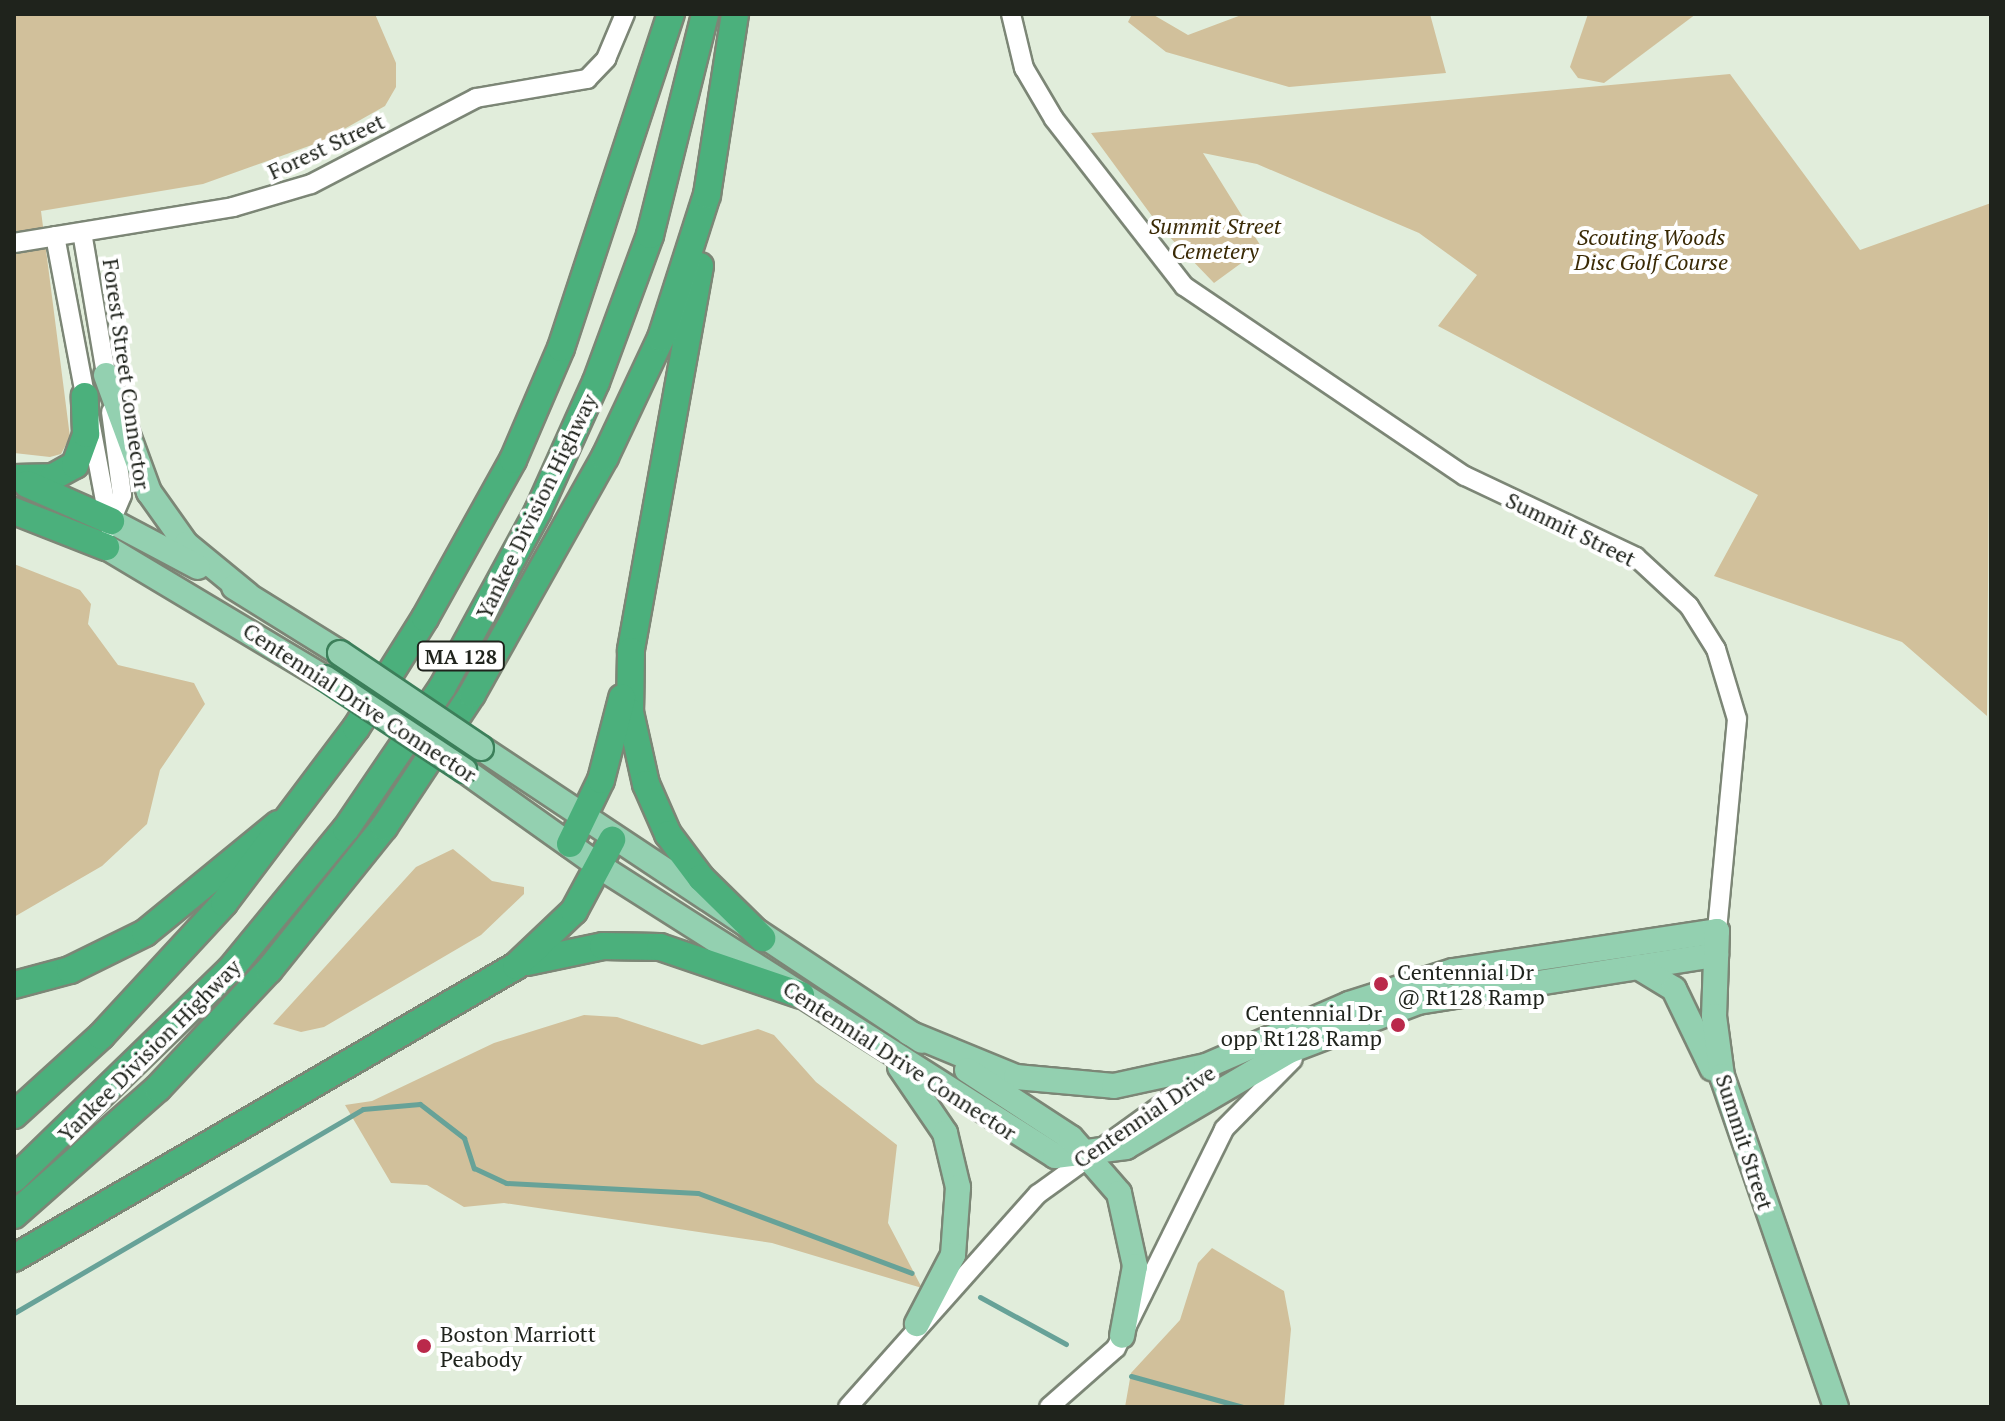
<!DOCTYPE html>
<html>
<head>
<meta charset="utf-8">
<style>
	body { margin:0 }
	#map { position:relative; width:2005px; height:1421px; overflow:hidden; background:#e1eddb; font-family:"PT Serif",serif }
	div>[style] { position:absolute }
	.green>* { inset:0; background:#d1c09b }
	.stream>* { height:5px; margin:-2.5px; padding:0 2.5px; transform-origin:2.5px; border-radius:2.5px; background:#67a298 }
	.roads { filter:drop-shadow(2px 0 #7c8676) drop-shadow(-2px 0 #7c8676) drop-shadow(0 2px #7c8676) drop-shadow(0 -2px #7c8676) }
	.minor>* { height:18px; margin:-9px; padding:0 9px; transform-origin:9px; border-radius:9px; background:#fff }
	.major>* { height:24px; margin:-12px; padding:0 12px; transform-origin:12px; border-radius:12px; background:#93d0b0 }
	.highway>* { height:26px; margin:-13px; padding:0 13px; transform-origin:13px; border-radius:13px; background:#4bb07c }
	.bridges { filter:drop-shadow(2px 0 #3c7f5a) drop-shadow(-2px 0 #3c7f5a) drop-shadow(0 2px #3c7f5a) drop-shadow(0 -2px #3c7f5a) }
	.major-bridge>* { height:24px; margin:-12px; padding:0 12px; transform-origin:12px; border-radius:12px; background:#93d0b0 }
	.dots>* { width:22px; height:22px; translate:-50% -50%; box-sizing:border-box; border:4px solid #fff; border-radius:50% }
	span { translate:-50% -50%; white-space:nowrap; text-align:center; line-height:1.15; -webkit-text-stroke:8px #fff; paint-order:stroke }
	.shield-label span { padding:2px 6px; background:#fff; border:2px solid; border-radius:6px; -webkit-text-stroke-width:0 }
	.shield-label { font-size:20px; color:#1f231c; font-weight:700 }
	.street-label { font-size:22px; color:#1f231c }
	.park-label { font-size:22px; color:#3a2a05; font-style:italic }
	.poi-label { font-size:22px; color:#1f231c }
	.left { translate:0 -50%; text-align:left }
	.right { translate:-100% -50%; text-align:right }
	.frame { position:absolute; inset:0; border:16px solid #1f231c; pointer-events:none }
</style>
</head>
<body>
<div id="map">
	<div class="green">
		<i style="clip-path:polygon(14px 14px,375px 14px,396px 63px,396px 87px,385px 106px,323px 141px,203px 184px,41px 211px,70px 437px,61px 454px,50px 457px,14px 453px)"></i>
		<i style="clip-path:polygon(1132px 14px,1152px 14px,1188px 35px,1244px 14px,1430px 14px,1446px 73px,1289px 87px,1166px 52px,1128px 22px)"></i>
		<i style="clip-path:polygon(1588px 14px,1696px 14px,1604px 83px,1578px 78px,1570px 67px)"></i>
		<i style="clip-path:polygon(1730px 74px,1860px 250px,1991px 203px,1987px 716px,1902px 642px,1714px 576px,1758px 495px,1438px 326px,1477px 275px,1419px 233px,1257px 164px,1203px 153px,1262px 248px,1214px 283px,1160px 227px,1091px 133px)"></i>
		<i style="clip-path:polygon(14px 564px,80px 590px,91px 604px,88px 624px,118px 665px,194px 683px,205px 704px,160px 770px,147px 824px,102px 866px,14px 917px)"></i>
		<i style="clip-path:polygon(453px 849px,492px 881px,524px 887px,524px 894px,481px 935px,324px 1027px,301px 1032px,273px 1024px,416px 867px)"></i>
		<i style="clip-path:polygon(584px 1015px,617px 1017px,702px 1045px,758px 1029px,774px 1035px,816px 1082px,897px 1145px,888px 1223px,922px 1288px,772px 1243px,504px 1203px,464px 1207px,427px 1185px,391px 1183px,345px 1105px,372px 1101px,494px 1043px)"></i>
		<i style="clip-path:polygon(1212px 1248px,1284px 1291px,1291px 1329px,1284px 1407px,1125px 1407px,1131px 1373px,1180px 1320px,1198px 1263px)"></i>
	</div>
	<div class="stream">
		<i style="left:980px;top:1297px;width:98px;rotate:28.7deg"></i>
		<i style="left:14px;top:1313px;width:404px;rotate:-30.3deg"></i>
		<i style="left:363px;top:1109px;width:57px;rotate:-5deg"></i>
		<i style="left:420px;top:1104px;width:56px;rotate:37.7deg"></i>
		<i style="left:464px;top:1138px;width:32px;rotate:72deg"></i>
		<i style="left:474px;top:1168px;width:35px;rotate:25deg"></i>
		<i style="left:506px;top:1183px;width:192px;rotate:3deg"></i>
		<i style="left:698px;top:1193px;width:228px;rotate:20.5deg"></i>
		<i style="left:1131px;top:1376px;width:116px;rotate:15.5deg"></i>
	</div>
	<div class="roads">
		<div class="minor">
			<i style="left:1011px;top:14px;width:56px;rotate:76.5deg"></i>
			<i style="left:1024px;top:68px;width:59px;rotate:59.5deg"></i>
			<i style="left:1054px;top:119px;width:212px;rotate:52.1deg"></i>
			<i style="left:1184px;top:286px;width:339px;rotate:34.1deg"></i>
			<i style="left:1465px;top:476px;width:189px;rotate:25.3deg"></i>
			<i style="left:1636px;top:557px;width:72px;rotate:42.8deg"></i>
			<i style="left:1689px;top:606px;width:51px;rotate:57.9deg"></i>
			<i style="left:1716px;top:649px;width:73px;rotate:73.3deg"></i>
			<i style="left:1737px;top:719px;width:213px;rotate:95.4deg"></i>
			<i style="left:82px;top:232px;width:156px;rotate:80.4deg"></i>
			<i style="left:55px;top:236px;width:297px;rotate:79.3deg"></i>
			<i style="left:14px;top:243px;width:222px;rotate:-9.3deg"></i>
			<i style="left:233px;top:207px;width:81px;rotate:-16.4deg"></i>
			<i style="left:311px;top:184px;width:186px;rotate:-27.5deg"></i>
			<i style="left:476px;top:98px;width:113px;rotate:-9.7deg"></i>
			<i style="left:587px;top:79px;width:28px;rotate:-46deg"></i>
			<i style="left:606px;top:59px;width:49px;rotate:-67.1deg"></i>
			<i style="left:111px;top:521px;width:28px;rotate:-67deg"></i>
			<i style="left:122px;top:495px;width:84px;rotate:-97.5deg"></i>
			<i style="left:848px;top:1407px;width:285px;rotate:-48.3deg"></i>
			<i style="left:1038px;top:1194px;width:212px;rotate:-35.8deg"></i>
			<i style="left:1049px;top:1407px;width:89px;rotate:-41.4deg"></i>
			<i style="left:1116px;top:1348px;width:244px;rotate:-63.7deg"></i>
			<i style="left:1224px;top:1129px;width:98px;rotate:-45.4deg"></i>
		</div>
		<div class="major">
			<i style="left:106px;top:375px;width:125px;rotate:69.8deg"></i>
			<i style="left:149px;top:492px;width:64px;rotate:54.6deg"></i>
			<i style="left:186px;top:544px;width:80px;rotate:39.4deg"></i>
			<i style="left:111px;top:521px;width:98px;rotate:27.9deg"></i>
			<i style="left:106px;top:547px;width:255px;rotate:30.9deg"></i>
			<i style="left:234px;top:587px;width:125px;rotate:31.9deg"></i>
			<i style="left:481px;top:748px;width:529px;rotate:33.6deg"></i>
			<i style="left:464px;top:770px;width:166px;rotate:35.4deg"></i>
			<i style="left:599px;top:866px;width:540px;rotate:32.45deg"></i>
			<i style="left:1055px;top:1156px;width:72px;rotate:-7.2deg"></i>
			<i style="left:1126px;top:1147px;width:189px;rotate:-30.5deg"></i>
			<i style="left:1289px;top:1051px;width:138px;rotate:-20.8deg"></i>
			<i style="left:1418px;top:1002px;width:302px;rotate:-9deg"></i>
			<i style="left:1638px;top:967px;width:42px;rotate:31.4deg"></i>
			<i style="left:1674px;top:989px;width:88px;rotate:64.3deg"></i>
			<i style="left:909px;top:1033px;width:116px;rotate:22.4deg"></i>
			<i style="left:1016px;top:1077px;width:98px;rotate:5.2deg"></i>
			<i style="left:1114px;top:1086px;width:94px;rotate:-12.3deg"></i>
			<i style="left:1206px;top:1066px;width:156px;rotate:-23.4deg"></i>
			<i style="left:1349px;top:1004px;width:109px;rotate:-17.6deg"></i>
			<i style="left:1453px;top:971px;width:267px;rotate:-8.6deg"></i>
			<i style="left:1717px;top:931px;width:85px;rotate:92deg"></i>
			<i style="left:1714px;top:1016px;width:61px;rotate:82.4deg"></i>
			<i style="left:1722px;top:1076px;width:350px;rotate:71deg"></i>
			<i style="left:900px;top:1067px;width:80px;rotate:55.7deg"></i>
			<i style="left:945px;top:1133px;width:56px;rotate:76.5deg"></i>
			<i style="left:958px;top:1187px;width:68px;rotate:94.2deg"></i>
			<i style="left:953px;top:1255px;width:78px;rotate:117.6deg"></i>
			<i style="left:967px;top:1070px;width:124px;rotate:33.2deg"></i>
			<i style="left:1071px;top:1138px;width:73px;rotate:48.9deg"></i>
			<i style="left:1119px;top:1193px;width:75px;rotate:77.6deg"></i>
			<i style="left:1135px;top:1266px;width:71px;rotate:100.5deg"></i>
		</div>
		<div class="highway">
			<i style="left:700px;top:266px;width:391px;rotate:100.2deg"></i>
			<i style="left:631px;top:651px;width:61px;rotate:90.9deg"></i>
			<i style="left:630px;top:712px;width:74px;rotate:77.5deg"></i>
			<i style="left:646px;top:784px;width:55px;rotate:66.3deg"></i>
			<i style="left:668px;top:834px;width:55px;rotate:53.1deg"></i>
			<i style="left:701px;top:878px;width:86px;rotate:44.5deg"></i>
			<i style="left:14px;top:478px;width:39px;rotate:-1deg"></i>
			<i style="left:53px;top:477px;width:25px;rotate:-29deg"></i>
			<i style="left:75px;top:465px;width:33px;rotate:-70deg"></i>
			<i style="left:86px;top:434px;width:38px;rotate:-92deg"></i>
			<i style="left:27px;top:484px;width:92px;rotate:23.8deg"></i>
			<i style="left:14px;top:511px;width:99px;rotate:21.4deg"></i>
			<i style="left:570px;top:844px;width:71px;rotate:-64.2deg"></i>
			<i style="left:601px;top:780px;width:85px;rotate:-75.6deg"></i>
			<i style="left:527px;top:962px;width:78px;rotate:-11.9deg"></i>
			<i style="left:603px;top:946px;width:57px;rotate:1deg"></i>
			<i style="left:660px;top:947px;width:149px;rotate:18.8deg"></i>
			<i style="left:14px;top:985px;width:58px;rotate:-15deg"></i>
			<i style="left:70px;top:970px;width:84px;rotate:-26.3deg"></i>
			<i style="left:145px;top:933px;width:172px;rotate:-39.3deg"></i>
			<i style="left:14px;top:1115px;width:118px;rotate:-42.2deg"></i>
			<i style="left:101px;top:1036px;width:181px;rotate:-47.2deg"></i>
			<i style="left:224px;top:903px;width:219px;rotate:-53deg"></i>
			<i style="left:356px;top:728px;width:130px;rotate:-57.9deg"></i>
			<i style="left:425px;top:618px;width:181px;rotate:-60.9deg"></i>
			<i style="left:513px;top:460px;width:122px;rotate:-66.8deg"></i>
			<i style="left:561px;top:348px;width:352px;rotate:-71.8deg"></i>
			<i style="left:14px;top:1179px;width:301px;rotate:-44.1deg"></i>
			<i style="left:230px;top:970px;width:183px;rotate:-50.6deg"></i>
			<i style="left:346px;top:829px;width:171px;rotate:-55.8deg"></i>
			<i style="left:442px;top:688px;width:201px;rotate:-61.5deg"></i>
			<i style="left:538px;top:511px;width:141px;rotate:-65.8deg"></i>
			<i style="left:596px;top:382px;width:157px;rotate:-69.8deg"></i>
			<i style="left:650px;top:235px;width:228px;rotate:-76deg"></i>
			<i style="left:14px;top:1215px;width:192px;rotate:-41.4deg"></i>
			<i style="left:158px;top:1088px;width:162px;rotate:-46.8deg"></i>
			<i style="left:269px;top:970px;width:184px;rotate:-51.2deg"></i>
			<i style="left:384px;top:827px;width:159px;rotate:-56.5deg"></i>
			<i style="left:472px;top:694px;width:272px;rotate:-60.7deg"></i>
			<i style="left:605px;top:457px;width:132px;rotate:-64.8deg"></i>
			<i style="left:661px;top:338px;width:150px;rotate:-72.2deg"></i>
			<i style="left:707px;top:195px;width:183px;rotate:-81.2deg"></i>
			<i style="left:14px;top:1258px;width:581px;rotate:-30.19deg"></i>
			<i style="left:516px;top:966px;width:80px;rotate:-43.5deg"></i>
			<i style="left:574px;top:911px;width:81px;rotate:-61.8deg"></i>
		</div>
	</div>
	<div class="bridges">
		<div class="major-bridge">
			<i style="left:340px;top:653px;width:170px;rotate:34deg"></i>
			<i style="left:325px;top:678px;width:167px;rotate:33.5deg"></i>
		</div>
	</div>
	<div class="dots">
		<i style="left:1381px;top:984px;background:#ba294b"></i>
		<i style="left:1398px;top:1025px;background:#ba294b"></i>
		<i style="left:424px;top:1346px;background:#ba294b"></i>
	</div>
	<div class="shield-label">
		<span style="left:461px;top:656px">MA 128</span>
	</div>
	<div class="street-label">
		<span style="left:326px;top:146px;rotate:-25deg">Forest Street</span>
		<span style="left:127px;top:374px;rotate:82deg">Forest Street Connector</span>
		<span style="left:536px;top:506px;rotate:-64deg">Yankee Division Highway</span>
		<span style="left:1571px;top:529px;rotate:26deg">Summit Street</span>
		<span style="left:360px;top:702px;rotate:33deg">Centennial Drive Connector</span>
		<span style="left:149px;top:1050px;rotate:-45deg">Yankee Division Highway</span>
		<span style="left:900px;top:1060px;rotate:33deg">Centennial Drive Connector</span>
		<span style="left:1144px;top:1116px;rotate:-34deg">Centennial Drive</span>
		<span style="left:1745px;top:1142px;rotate:72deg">Summit Street</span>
	</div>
	<div class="park-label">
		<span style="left:1215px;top:238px">Summit Street<br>Cemetery</span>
		<span style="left:1651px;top:249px">Scouting Woods<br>Disc Golf Course</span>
	</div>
	<div class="poi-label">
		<span class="left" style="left:1397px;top:984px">Centennial Dr<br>@ Rt128 Ramp</span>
		<span class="right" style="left:1382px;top:1025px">Centennial Dr<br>opp Rt128 Ramp</span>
		<span class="left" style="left:440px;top:1346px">Boston Marriott<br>Peabody</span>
	</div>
	<div class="frame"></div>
</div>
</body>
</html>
